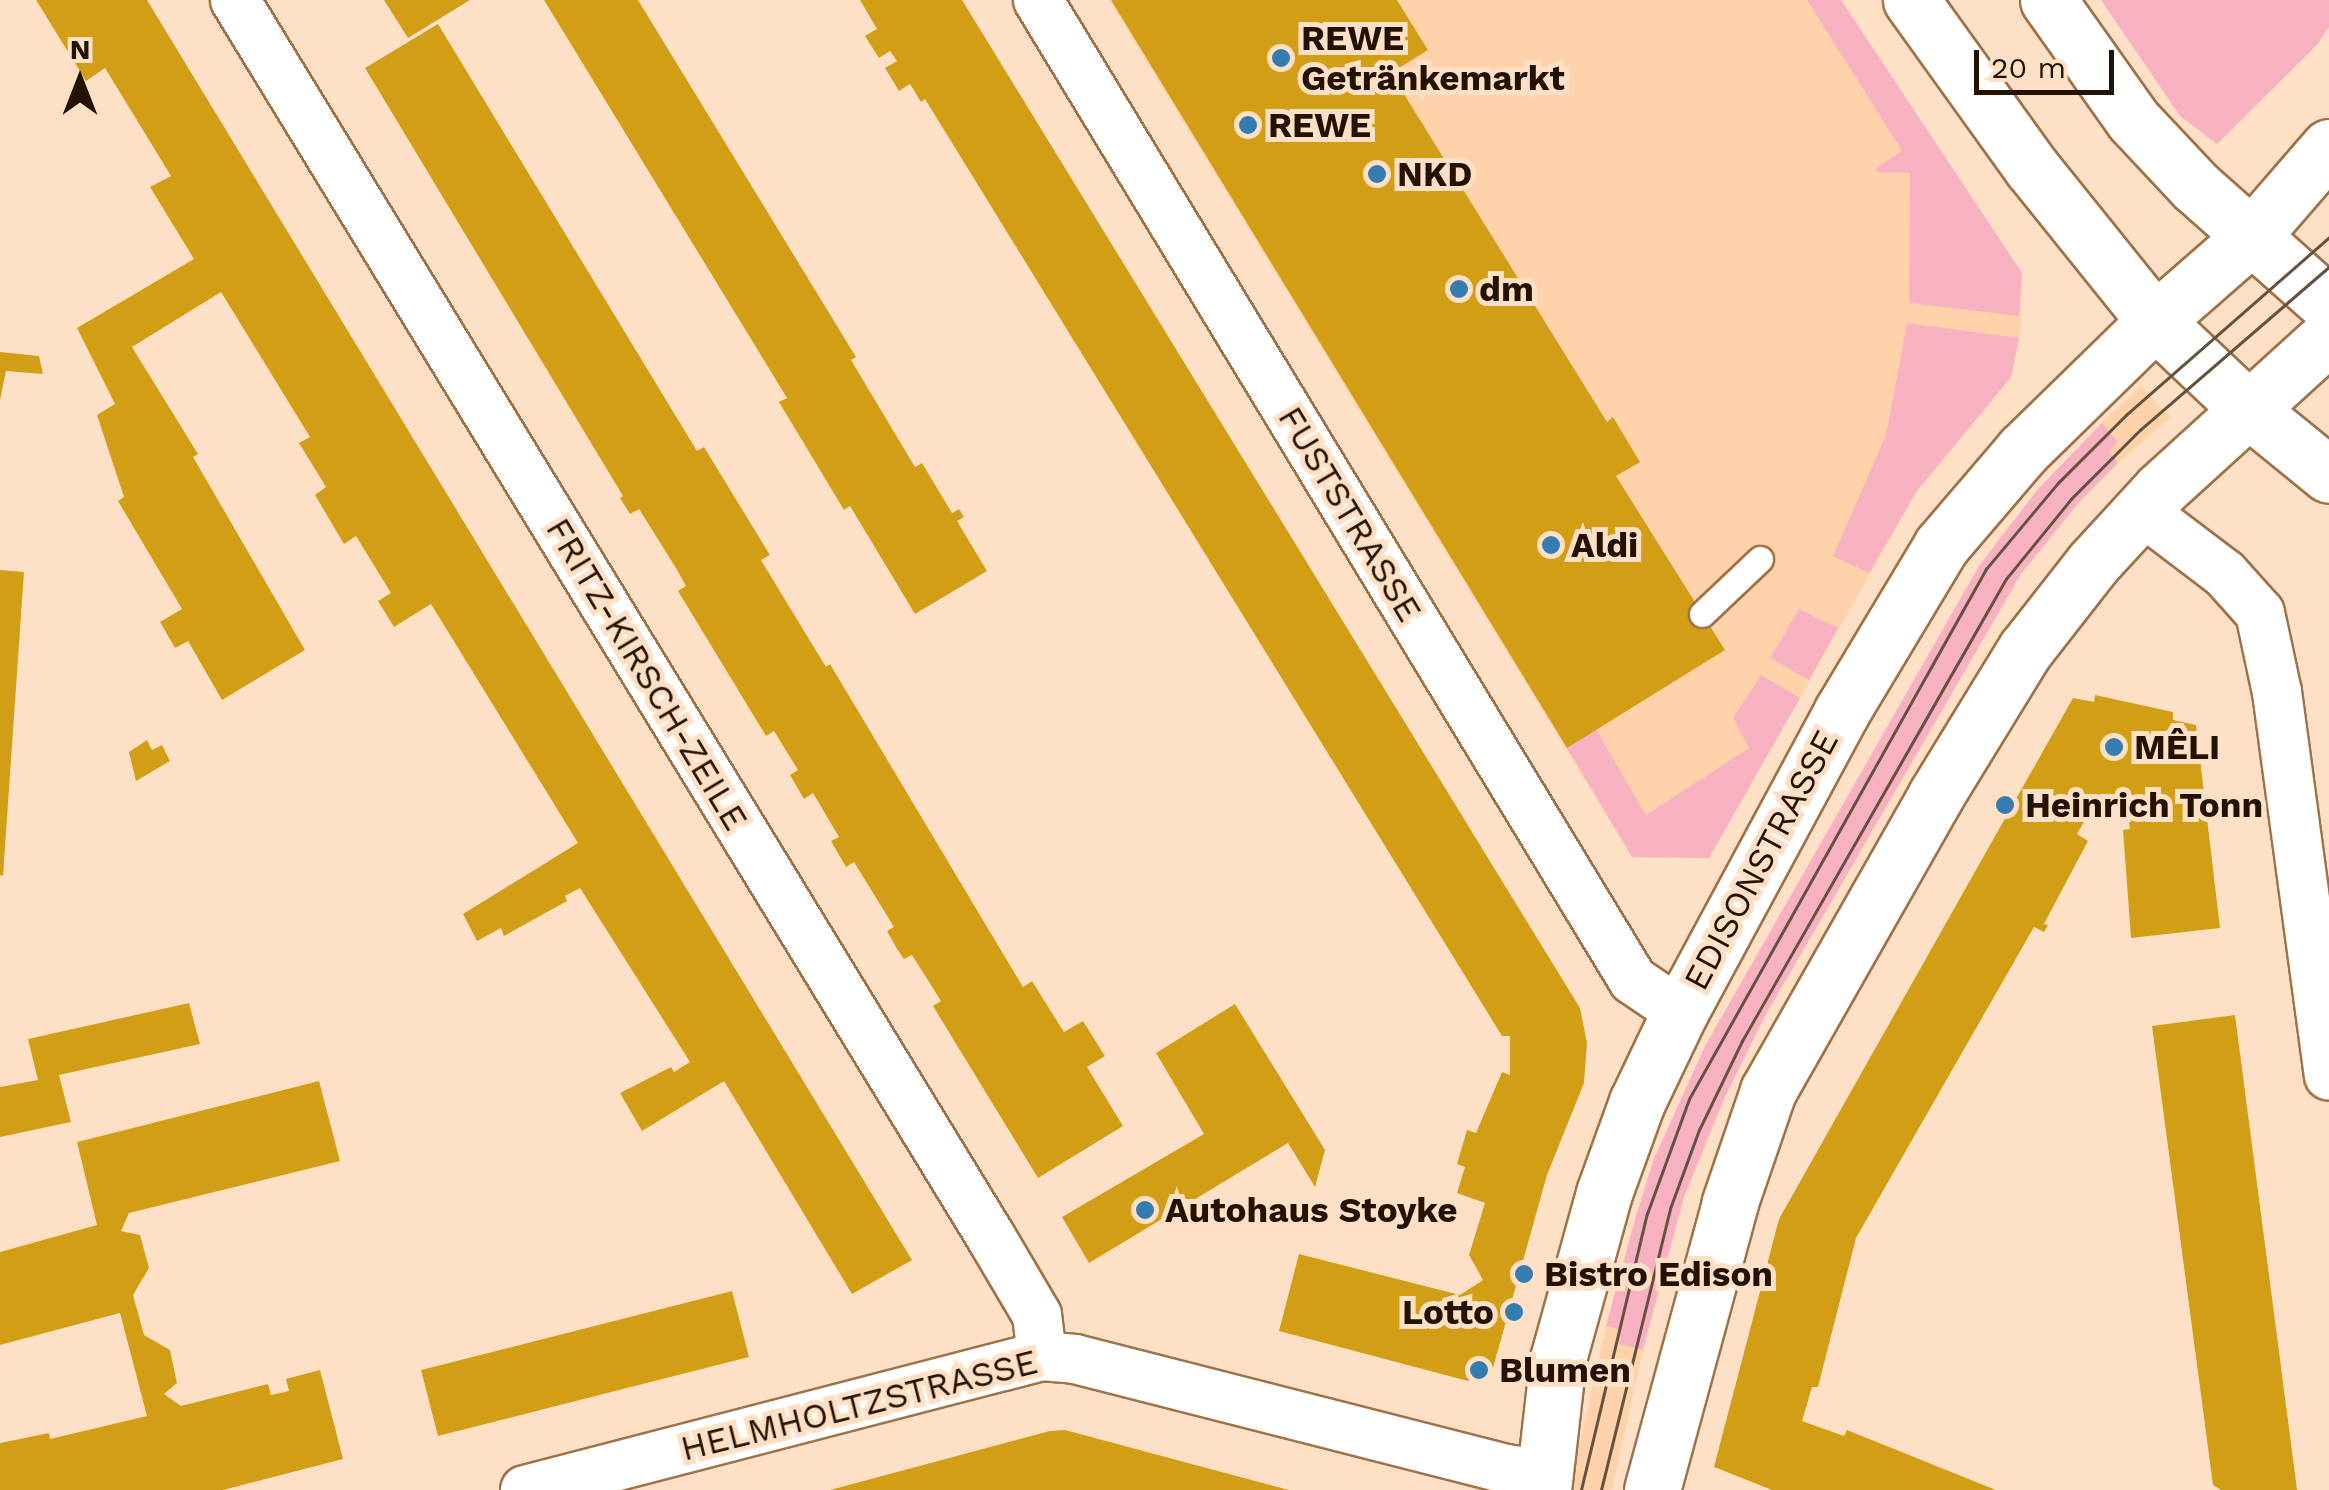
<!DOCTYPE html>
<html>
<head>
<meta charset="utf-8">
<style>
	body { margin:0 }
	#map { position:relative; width:2329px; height:1490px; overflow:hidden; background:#fee0c6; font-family:"Work Sans",sans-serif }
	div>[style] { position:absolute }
	.built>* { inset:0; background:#ffd2aa }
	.green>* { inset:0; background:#f7b1c1 }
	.building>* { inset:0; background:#d29e16 }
	.roads { filter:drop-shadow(2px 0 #9f7248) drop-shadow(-2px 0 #9f7248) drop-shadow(0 2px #9f7248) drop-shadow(0 -2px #9f7248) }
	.service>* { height:25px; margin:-12.5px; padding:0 12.5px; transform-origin:12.5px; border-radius:12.5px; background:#fff }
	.minor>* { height:48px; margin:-24px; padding:0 24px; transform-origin:24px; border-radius:24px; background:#fff }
	.secondary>* { height:55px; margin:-27.5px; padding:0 27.5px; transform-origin:27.5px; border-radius:27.5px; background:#fff }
	.tram>* { height:2.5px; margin:-1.25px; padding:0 1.25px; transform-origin:1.25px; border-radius:1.25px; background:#66513e }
	.dots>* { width:28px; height:28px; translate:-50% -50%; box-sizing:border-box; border:5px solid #fee0c6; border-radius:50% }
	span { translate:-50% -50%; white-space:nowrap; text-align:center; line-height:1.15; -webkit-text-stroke:10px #fee0c6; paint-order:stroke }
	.poi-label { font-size:35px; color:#231202; font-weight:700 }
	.left { translate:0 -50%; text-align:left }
	.right { translate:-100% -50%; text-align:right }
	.street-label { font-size:35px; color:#231202 }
	.north { position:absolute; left:30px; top:30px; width:100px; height:100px; -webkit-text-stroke:8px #fee0c6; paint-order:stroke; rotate:0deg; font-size:28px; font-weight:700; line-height:40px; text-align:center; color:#231202 }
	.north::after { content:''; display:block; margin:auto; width:35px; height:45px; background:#231202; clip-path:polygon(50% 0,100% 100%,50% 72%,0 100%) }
	.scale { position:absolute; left:1974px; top:50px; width:140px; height:45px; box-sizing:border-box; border:5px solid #231202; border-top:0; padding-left:12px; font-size:30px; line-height:35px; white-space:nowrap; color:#231202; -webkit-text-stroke:8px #fee0c6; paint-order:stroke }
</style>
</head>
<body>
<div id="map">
	<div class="built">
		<i style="clip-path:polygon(1109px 0,1841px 0,2022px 273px,2021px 327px,2011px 377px,1917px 491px,1709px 858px,1632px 857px)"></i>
		<i style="clip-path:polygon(2141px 386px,2170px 418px,2118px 463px,2109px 451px,2118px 442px,2102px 423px)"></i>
		<i style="clip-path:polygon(1606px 1326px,1622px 1330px,1619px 1344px,1643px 1350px,1612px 1490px,1569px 1490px)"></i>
	</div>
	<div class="green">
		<i style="clip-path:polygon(1807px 0,1841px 0,2022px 273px,2019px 316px,1909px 303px,1910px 173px,1877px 172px,1876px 168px,1902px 151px)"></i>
		<i style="clip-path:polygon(2101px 0,2329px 0,2329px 27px,2317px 45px,2217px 144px,2180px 116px)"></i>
		<i style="clip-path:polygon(1907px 323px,2019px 338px,2011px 377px,1917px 491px,1869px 573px,1833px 556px,1886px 435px)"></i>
		<i style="clip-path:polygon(2102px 423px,2118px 442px,2109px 451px,2118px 463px,2080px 501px,2021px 574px,1764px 1018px,1725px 1097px,1684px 1197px,1643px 1350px,1619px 1344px,1621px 1330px,1606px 1326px,1636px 1216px,1653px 1161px,1705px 1046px,1979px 566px,2038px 489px)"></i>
		<i style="clip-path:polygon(1799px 609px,1838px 628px,1809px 680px,1770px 658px)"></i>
		<i style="clip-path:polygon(1761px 675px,1800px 698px,1709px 858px,1632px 857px,1567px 748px,1596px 729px,1646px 815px,1749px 748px,1733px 718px)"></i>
	</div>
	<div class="building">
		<i style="clip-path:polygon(36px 0,147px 0,912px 1260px,852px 1294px,724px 1081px,642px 1131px,620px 1093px,671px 1067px,674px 1072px,690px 1062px,580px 888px,565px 896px,567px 901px,504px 936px,501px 928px,477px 941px,463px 914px,578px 843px,431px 604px,394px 627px,378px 601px,391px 593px,356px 536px,344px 544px,315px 495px,326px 487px,299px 443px,310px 437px,221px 292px,132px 347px,198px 454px,193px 457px,305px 650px,222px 700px,188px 641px,175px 648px,160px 622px,182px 609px,118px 501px,124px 497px,97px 415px,115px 404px,77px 328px,194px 259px,150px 187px,171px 176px,105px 68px,86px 81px)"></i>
		<i style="clip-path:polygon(384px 0,470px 0,408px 38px)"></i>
		<i style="clip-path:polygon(544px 0,638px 0,856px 357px,851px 360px,915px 467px,922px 463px,952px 513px,959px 509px,964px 517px,957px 521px,987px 571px,915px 614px,850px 506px,844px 510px,779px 402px,787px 398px)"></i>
		<i style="clip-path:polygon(860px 0,962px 0,1580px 1008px,1587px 1043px,1584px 1083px,1547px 1175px,1493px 1368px,1468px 1381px,1279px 1331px,1299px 1254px,1460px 1295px,1483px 1280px,1469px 1255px,1485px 1203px,1457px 1193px,1465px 1167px,1457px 1164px,1467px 1130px,1476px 1133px,1502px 1072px,1510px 1075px,1510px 1036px,1502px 1036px,925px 99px,921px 102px,910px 84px,899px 91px,885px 68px,897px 61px,890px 51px,879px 58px,865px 36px,877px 29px)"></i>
		<i style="clip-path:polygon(1111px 0,1397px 0,1428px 50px,1391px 73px,1607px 422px,1613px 417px,1640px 462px,1616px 476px,1725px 650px,1567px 748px)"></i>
		<i style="clip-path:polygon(438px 24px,697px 451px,704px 447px,770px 555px,761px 560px,826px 667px,830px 664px,1023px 987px,1032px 981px,1064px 1032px,1083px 1021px,1105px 1056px,1087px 1067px,1123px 1126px,1038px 1178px,933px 1006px,941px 1001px,912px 955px,904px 959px,897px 949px,887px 931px,894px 927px,854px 862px,846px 867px,831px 841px,839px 837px,813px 793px,804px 799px,790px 775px,798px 770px,774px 731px,766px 736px,678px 591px,686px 586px,676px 568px,639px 509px,630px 514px,620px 498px,623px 496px,365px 68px)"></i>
		<i style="clip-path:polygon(0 352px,39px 356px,43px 374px,6px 371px,0 400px)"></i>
		<i style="clip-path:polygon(0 570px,24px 572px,3px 876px,0 875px)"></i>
		<i style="clip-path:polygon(2095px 695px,2173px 712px,2173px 720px,2196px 725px,2220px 928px,2131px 938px,2123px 830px,2130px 829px,2126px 800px,2105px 795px,2099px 806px,2094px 805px,2077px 834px,2088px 841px,2044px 924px,2048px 925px,2044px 932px,2034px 927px,1856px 1238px,1818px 1387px,1812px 1387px,1802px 1421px,1844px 1436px,1847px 1430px,1996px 1490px,1772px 1490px,1714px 1467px,1779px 1219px,2073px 698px,2094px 702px)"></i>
		<i style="clip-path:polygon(147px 740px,152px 750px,162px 745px,170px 761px,136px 781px,129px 752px)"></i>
		<i style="clip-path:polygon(189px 1003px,200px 1044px,59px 1075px,71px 1122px,0 1137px,0 1087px,38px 1080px,28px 1039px)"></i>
		<i style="clip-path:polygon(1235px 1004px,1325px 1150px,1315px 1187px,1288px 1143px,1089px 1263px,1062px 1217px,1204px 1134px,1156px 1053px)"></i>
		<i style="clip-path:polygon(2235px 1015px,2295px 1474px,2297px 1490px,2221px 1490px,2213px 1485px,2152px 1026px)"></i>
		<i style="clip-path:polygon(319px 1081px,340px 1161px,129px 1213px,121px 1231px,140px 1235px,149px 1268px,133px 1295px,144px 1335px,170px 1350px,177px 1383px,164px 1394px,181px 1406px,268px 1384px,271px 1395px,289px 1391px,286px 1379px,320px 1370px,343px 1459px,223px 1490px,0 1490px,0 1443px,49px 1433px,50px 1439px,147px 1416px,120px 1313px,0 1345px,0 1252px,97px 1225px,77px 1142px)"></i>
		<i style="clip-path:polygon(732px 1291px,749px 1357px,438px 1436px,421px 1370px)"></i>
		<i style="clip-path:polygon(1065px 1430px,1289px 1490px,830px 1490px,1050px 1431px)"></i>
	</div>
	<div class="roads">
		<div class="service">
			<i style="left:1702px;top:614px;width:80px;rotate:-43.5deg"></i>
		</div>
		<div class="minor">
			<i style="left:235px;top:0;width:1450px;rotate:58.57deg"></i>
			<i style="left:991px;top:1237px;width:91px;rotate:59.5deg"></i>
			<i style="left:1037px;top:1315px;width:41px;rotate:83deg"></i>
			<i style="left:1038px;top:0;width:1146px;rotate:58.74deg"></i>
			<i style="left:1633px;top:980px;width:57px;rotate:34.2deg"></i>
			<i style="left:2142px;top:511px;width:104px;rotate:37.2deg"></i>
			<i style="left:2225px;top:574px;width:52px;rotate:48.1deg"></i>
			<i style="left:2260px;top:613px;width:81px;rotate:77.9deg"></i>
			<i style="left:2277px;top:692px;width:387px;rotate:82.3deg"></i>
			<i style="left:525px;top:1490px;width:534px;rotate:-14.53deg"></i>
			<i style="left:1042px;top:1356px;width:33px;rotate:5deg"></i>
			<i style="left:1075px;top:1359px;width:445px;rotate:14.3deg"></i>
			<i style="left:1506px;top:1469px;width:37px;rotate:8deg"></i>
		</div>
		<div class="secondary">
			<i style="left:1911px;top:0;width:206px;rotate:54.3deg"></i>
			<i style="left:2031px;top:167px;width:198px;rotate:51.2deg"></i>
			<i style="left:2155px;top:321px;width:128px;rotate:43.4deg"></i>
			<i style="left:2248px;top:409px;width:104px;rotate:39.2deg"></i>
			<i style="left:2048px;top:0;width:147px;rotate:54.7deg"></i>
			<i style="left:2133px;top:120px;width:92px;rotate:46.8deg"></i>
			<i style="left:2196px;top:187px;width:178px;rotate:41.6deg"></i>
			<i style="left:1543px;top:1490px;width:132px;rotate:-83.5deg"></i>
			<i style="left:1558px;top:1359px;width:172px;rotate:-74.5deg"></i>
			<i style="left:1604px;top:1193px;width:97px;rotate:-70.1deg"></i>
			<i style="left:1637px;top:1102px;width:100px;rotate:-64.5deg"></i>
			<i style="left:1680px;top:1012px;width:342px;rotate:-61.7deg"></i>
			<i style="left:1842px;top:711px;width:192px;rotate:-59deg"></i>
			<i style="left:1941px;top:546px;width:126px;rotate:-49.5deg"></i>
			<i style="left:2023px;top:450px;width:185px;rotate:-44.3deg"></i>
			<i style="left:2155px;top:321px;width:128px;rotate:-41.2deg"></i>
			<i style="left:2251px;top:237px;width:119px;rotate:-49.1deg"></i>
			<i style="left:1652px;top:1490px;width:298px;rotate:-74.8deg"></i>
			<i style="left:1730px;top:1202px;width:117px;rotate:-71.1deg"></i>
			<i style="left:1768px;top:1091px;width:340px;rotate:-60.4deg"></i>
			<i style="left:1936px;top:795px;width:170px;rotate:-58.5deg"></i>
			<i style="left:2025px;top:650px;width:110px;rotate:-52deg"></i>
			<i style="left:2093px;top:563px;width:100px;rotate:-47.4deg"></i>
			<i style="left:2161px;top:489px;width:227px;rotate:-42.3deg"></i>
		</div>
	</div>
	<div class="tram">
		<i style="left:1581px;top:1490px;width:284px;rotate:-76.6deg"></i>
		<i style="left:1647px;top:1214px;width:122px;rotate:-69.9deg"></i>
		<i style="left:1689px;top:1099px;width:608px;rotate:-60.73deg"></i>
		<i style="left:1986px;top:569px;width:112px;rotate:-50.1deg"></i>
		<i style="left:2058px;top:483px;width:96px;rotate:-45deg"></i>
		<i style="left:2126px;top:415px;width:270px;rotate:-41.2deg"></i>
		<i style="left:1601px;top:1490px;width:292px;rotate:-76.2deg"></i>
		<i style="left:1671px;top:1206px;width:81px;rotate:-69.8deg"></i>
		<i style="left:1699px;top:1130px;width:99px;rotate:-64.2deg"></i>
		<i style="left:1742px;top:1041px;width:532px;rotate:-60.26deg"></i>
		<i style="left:2006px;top:579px;width:103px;rotate:-50.9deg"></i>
		<i style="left:2071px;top:499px;width:98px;rotate:-45deg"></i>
		<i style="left:2140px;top:430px;width:250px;rotate:-40.8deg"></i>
	</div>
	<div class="dots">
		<i style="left:1281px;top:58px;background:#357cb1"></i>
		<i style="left:1248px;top:125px;background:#357cb1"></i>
		<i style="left:1377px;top:174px;background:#357cb1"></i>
		<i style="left:1459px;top:289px;background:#357cb1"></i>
		<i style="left:1551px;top:545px;background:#357cb1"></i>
		<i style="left:2114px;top:747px;background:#357cb1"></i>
		<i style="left:2005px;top:805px;background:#357cb1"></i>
		<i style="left:1145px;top:1210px;background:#357cb1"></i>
		<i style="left:1524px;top:1274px;background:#357cb1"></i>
		<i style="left:1514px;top:1312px;background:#357cb1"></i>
		<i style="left:1479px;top:1370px;background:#357cb1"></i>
	</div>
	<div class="poi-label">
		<span class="left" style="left:1301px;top:58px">REWE<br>Getränkemarkt</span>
		<span class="left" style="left:1268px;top:125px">REWE</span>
		<span class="left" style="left:1397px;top:174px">NKD</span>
		<span class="left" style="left:1479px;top:289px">dm</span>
		<span class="left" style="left:1571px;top:545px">Aldi</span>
		<span class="left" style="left:2134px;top:747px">MÊLI</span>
		<span class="left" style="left:2025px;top:805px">Heinrich Tonn</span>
		<span class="left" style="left:1165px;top:1210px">Autohaus Stoyke</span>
		<span class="left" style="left:1544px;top:1274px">Bistro Edison</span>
		<span class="right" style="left:1494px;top:1312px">Lotto</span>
		<span class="left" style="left:1499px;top:1370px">Blumen</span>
	</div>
	<div class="street-label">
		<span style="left:1350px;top:514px;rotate:59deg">FUSTSTRASSE</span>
		<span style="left:647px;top:674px;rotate:59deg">FRITZ-KIRSCH-ZEILE</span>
		<span style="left:1761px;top:860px;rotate:-62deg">EDISONSTRASSE</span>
		<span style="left:859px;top:1405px;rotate:-14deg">HELMHOLTZSTRASSE</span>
	</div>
	<div class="north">N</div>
	<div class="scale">20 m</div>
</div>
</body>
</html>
